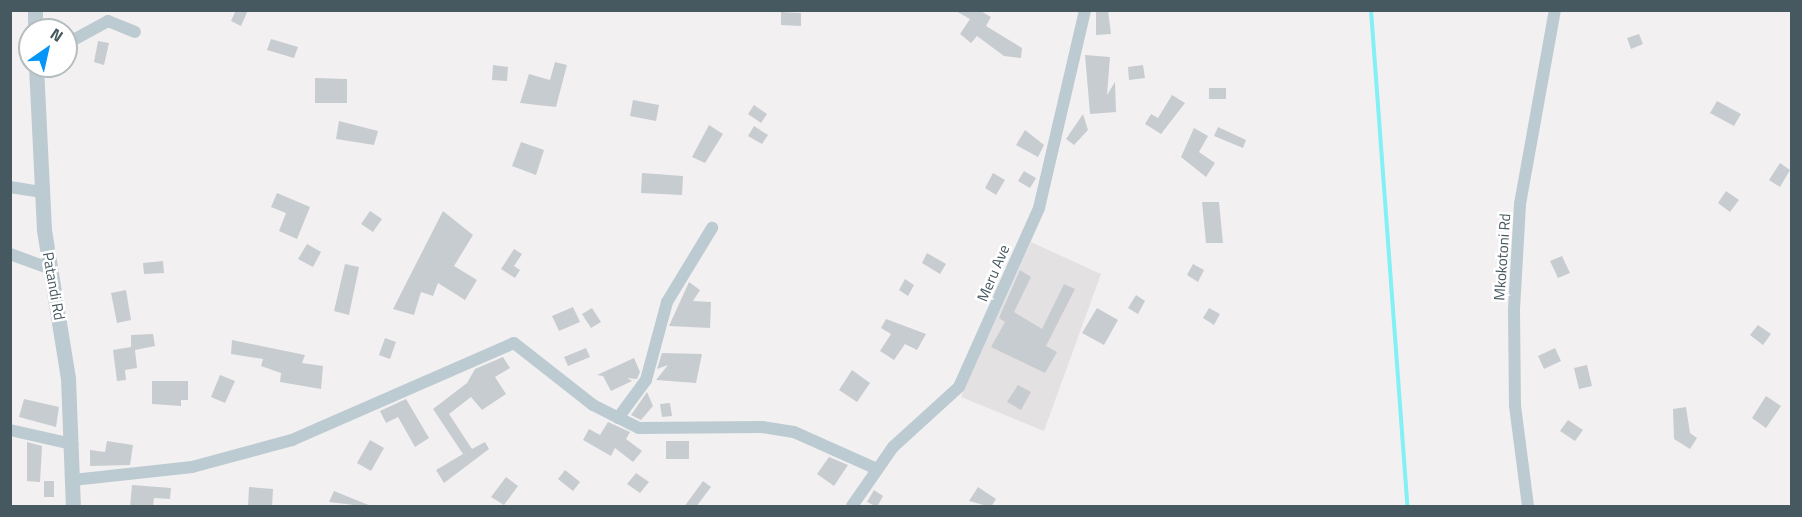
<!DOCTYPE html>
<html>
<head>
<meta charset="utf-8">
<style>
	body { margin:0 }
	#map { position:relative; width:1802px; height:517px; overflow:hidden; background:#f3f0f1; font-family:"Titillium Web",sans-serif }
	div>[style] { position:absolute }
	.education>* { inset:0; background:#e4e1e3 }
	.stream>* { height:4px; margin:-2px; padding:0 2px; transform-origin:2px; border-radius:2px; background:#83f0f6 }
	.building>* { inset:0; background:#c7ccd0 }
	.minor>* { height:12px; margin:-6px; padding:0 6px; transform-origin:6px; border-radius:6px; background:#bccbd1 }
	.tertiary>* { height:15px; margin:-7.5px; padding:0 7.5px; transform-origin:7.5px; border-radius:7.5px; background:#bccbd1 }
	span { translate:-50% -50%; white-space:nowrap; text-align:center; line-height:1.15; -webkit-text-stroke:5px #fff; paint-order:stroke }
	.street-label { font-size:15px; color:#465860 }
	.frame { position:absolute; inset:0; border:12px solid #465860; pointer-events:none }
	.north { position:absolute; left:18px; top:18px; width:60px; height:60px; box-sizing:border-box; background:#fff; border:2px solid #b5bcbf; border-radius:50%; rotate:34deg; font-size:16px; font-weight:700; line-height:24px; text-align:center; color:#465860 }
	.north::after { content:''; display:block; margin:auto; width:21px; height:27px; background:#0495f9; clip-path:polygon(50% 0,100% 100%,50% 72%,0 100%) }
</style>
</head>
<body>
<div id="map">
	<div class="education">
		<i style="clip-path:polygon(1031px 242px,1101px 274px,1044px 431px,961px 397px)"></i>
	</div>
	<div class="stream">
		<i style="left:1371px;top:10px;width:497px;rotate:85.8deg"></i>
	</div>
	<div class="building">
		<i style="clip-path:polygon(236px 10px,248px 10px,241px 26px,231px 21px)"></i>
		<i style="clip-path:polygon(954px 10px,979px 10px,991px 17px,986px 26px,1022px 48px,1021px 58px,1004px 56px,977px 36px,971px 43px,960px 34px,970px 19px)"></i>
		<i style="clip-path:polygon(1096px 10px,1108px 10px,1111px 34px,1096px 35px)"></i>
		<i style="clip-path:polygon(781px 12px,801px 13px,801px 26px,781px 25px)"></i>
		<i style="clip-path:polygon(1639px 34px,1643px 44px,1631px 49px,1627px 38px)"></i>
		<i style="clip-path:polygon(271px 39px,298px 47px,294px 58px,267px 50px)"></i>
		<i style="clip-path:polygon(98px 41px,109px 43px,104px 65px,94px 62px)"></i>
		<i style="clip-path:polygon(1085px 55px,1110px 57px,1107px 95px,1115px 82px,1116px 112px,1090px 114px)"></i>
		<i style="clip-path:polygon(555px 62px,567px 65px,556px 107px,520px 103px,529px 74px,550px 80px)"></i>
		<i style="clip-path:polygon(493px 65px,508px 67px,507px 81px,492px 80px)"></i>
		<i style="clip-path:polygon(1143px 65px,1145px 78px,1129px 80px,1128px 67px)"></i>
		<i style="clip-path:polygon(315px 78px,347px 79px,347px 103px,315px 103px)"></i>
		<i style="clip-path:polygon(1209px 88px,1226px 88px,1226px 99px,1209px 99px)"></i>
		<i style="clip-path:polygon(1172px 95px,1185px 103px,1161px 134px,1145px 124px,1151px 114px,1158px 118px)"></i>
		<i style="clip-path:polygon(633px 100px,659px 105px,656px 121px,630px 116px)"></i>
		<i style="clip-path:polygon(1717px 101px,1741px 114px,1734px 126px,1710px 113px)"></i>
		<i style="clip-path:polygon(754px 105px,767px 114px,761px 123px,748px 114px)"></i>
		<i style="clip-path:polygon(1083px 114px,1088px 130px,1074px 145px,1066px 139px)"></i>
		<i style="clip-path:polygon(339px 121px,378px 131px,374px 145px,336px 139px)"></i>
		<i style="clip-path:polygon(709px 125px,723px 134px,705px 163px,692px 157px)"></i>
		<i style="clip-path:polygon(754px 126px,768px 135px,762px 144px,748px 136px)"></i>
		<i style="clip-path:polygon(1218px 127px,1246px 140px,1243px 148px,1214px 136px)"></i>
		<i style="clip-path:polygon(1194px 128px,1208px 136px,1199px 152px,1215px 163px,1206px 177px,1181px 157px)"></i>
		<i style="clip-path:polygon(1025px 130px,1044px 145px,1038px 157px,1016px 145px)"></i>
		<i style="clip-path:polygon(521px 142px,544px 150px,536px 175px,512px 166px)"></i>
		<i style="clip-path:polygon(1780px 163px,1790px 170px,1780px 187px,1769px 180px)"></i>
		<i style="clip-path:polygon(1024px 171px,1036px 178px,1030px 188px,1018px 181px)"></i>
		<i style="clip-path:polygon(642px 173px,683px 176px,682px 195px,641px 193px)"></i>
		<i style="clip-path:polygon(993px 173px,1005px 180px,996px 195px,985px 188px)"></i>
		<i style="clip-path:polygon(1726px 191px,1739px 200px,1730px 212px,1718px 203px)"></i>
		<i style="clip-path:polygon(277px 193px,310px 207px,297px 239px,279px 231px,286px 213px,271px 207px)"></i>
		<i style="clip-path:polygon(1202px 202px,1219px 202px,1223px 243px,1206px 243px)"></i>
		<i style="clip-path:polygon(370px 211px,382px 219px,373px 232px,361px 224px)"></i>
		<i style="clip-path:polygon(443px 211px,473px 235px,454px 266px,477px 280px,465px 300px,438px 283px,433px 296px,421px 292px,414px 315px,393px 309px)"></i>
		<i style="clip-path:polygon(307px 244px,321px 252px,313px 267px,298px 259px)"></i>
		<i style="clip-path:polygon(514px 249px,522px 254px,514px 266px,520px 270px,515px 278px,501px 269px)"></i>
		<i style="clip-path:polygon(927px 253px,946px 264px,940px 274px,922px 263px)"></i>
		<i style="clip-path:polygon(1562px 256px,1570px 273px,1558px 278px,1550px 261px)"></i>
		<i style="clip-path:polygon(163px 261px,164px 273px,144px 274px,143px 263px)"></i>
		<i style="clip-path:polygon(345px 264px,359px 267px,349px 315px,334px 311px)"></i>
		<i style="clip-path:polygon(1193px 264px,1204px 270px,1198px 282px,1187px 275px)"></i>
		<i style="clip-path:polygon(1020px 270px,1031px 277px,1014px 312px,1042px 329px,1064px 284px,1075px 289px,1046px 346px,1057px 352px,1045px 373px,991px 347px,1005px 322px,999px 318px)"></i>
		<i style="clip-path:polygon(905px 279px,914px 285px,908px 296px,899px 290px)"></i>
		<i style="clip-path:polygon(689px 282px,700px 290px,693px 301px,711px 302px,710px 328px,669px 326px)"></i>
		<i style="clip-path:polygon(126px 290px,131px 320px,117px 323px,111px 293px)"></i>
		<i style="clip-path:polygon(1136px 295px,1145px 301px,1138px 314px,1128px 308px)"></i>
		<i style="clip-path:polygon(573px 307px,580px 322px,559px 331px,552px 316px)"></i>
		<i style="clip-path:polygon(592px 308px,601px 322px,591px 328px,582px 314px)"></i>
		<i style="clip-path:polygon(1097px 308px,1118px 320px,1104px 345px,1082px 333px)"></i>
		<i style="clip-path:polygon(1209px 308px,1220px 314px,1214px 325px,1203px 318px)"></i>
		<i style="clip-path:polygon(886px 319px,926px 334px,917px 350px,905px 344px,894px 360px,880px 351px,891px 334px,881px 328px)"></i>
		<i style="clip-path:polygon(1758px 325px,1771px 334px,1763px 345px,1750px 335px)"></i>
		<i style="clip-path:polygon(153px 334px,155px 346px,135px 350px,137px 368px,125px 370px,126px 380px,117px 381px,113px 350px,131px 347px,131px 335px)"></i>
		<i style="clip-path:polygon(385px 338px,396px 342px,390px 359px,379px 355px)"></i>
		<i style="clip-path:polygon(232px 340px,305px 355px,302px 363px,323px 366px,321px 389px,280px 382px,281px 373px,261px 366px,263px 359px,231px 354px)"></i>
		<i style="clip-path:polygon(586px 348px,590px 357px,568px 366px,564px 357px)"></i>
		<i style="clip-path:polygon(1555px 348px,1561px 361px,1544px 369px,1538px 356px)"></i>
		<i style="clip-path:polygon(662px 353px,702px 354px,696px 383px,656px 380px,668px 365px,657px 369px)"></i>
		<i style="clip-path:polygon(503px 357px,510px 368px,495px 377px,506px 394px,482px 410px,471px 397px,449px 414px,472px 449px,485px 442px,489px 449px,444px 483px,436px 470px,463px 454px,433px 409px,467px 383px,475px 369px)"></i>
		<i style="clip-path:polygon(634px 358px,640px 372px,637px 379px,627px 378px,632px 381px,611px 391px,603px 376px,597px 375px)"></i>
		<i style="clip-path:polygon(1587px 365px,1592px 386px,1579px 389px,1574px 368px)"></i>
		<i style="clip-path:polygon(852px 370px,870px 383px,857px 402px,839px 390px)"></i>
		<i style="clip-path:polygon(220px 375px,235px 381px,225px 403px,211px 397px)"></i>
		<i style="clip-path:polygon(152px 381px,188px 381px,188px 400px,181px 400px,181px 406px,152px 404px)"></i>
		<i style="clip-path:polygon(1018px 385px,1031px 392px,1021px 410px,1007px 402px)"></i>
		<i style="clip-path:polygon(647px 392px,653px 406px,641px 420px,631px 415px)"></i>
		<i style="clip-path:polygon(1766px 396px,1781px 406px,1766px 428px,1752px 418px)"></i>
		<i style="clip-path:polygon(24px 399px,59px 407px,56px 427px,19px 417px)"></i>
		<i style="clip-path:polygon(406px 399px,429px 438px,415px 447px,398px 417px,386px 423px,380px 411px)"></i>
		<i style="clip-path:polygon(670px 403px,672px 416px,662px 417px,660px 404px)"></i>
		<i style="clip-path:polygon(1686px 407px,1690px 433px,1697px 438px,1690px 449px,1674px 439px,1673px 409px)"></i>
		<i style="clip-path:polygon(1568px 420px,1583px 430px,1575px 441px,1560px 431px)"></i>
		<i style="clip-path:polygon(608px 422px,630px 432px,626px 439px,642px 451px,633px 462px,615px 448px,611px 456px,583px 440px,589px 429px,600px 435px)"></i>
		<i style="clip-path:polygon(370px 440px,384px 448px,371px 471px,357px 463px)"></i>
		<i style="clip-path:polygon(107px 441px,133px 445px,130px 465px,90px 466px,90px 450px,105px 452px)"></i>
		<i style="clip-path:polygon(666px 441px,689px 441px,689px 459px,666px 459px)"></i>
		<i style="clip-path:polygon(27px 442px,42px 446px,40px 482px,27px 481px)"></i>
		<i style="clip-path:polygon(829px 457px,848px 465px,834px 486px,817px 474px)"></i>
		<i style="clip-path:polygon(565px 470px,580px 482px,573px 491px,558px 479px)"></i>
		<i style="clip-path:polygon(636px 473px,649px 482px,640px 493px,627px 484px)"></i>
		<i style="clip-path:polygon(506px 477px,518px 486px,504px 505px,491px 497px)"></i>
		<i style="clip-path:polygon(44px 481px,54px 481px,54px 497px,44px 497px)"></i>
		<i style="clip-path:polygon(703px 481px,711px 487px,696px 507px,684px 507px)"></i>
		<i style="clip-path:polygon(132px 485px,171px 488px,170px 499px,154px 498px,153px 507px,130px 507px)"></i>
		<i style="clip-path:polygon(249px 487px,273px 489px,272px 507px,248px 507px)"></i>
		<i style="clip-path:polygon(978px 487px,996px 499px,991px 507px,969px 501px)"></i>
		<i style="clip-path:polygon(874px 490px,883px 496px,877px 507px,867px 502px)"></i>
		<i style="clip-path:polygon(334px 491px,371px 506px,371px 507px,329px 502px)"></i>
	</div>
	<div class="minor">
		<i style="left:66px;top:44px;width:48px;rotate:-28.7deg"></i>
		<i style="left:108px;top:21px;width:29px;rotate:22deg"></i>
		<i style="left:10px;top:187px;width:31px;rotate:9deg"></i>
		<i style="left:10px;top:254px;width:44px;rotate:20.1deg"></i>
		<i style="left:618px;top:418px;width:47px;rotate:-53.6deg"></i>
		<i style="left:646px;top:380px;width:81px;rotate:-74.9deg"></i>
		<i style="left:667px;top:302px;width:87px;rotate:-58.7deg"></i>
		<i style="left:10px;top:430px;width:64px;rotate:12.7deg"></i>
		<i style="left:73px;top:480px;width:120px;rotate:-6.2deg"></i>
		<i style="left:192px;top:467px;width:104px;rotate:-15.1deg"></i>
		<i style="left:292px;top:440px;width:242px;rotate:-23.6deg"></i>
		<i style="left:514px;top:343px;width:100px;rotate:38.1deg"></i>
		<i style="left:593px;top:405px;width:51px;rotate:26.6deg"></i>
		<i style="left:639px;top:428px;width:123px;rotate:-0.5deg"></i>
		<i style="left:762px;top:427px;width:32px;rotate:9deg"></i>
		<i style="left:794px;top:432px;width:89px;rotate:24deg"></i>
		<i style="left:852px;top:506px;width:72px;rotate:-55.2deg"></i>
		<i style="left:893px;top:447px;width:89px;rotate:-42.3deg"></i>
		<i style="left:959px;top:387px;width:196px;rotate:-65.9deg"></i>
		<i style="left:1039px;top:208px;width:203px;rotate:-76.9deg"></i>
		<i style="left:1528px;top:506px;width:101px;rotate:-97.4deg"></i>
		<i style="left:1515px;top:406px;width:97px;rotate:-90.6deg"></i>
		<i style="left:1514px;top:309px;width:105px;rotate:-86.7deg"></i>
		<i style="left:1520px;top:204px;width:197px;rotate:-79.8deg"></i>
	</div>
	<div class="tertiary">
		<i style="left:35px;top:30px;width:20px;rotate:-90deg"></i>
		<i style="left:36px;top:66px;width:164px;rotate:87.2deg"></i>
		<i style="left:44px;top:230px;width:150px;rotate:80.8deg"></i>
		<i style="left:68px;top:378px;width:128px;rotate:87.8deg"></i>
	</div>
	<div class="street-label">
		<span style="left:1502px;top:257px;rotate:-86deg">Mkokotoni Rd</span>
		<span style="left:993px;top:273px;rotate:-67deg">Meru Ave</span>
		<span style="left:54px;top:286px;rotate:80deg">Patandi Rd</span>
	</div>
	<div class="frame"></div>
	<div class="north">N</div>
</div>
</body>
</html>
